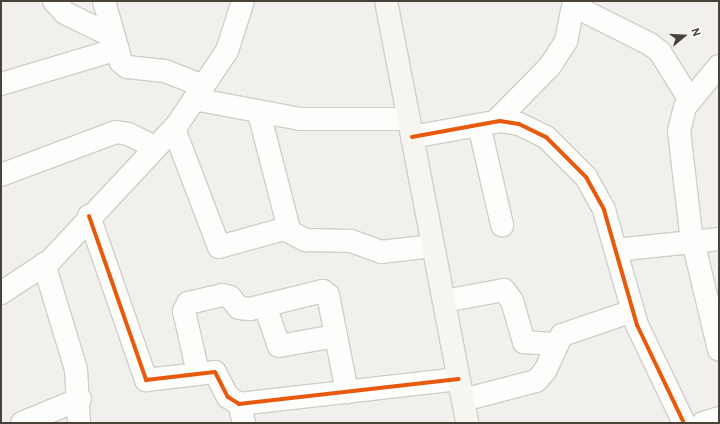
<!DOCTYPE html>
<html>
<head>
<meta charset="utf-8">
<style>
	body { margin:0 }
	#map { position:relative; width:720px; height:424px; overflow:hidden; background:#f2f0ed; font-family:Overpass,sans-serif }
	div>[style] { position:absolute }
	.roads { filter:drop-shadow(1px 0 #d0cecb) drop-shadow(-1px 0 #d0cecb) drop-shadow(0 1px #d0cecb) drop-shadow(0 -1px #d0cecb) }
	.street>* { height:22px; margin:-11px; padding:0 11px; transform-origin:11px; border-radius:11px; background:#fdfdfc }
	.secondary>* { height:22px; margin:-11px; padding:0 11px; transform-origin:11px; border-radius:11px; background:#f6f5f0 }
	.cycleway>* { height:4px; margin:-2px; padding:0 2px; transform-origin:2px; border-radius:2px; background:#e8590c }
	span { translate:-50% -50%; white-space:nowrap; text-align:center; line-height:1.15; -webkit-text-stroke:3.5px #fff; paint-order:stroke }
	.frame { position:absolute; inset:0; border:2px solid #484239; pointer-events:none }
	.north { position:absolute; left:664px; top:16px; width:40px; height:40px; -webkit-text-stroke:3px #fff; paint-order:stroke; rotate:72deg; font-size:11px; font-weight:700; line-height:16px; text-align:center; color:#484239 }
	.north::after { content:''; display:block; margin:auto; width:14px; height:18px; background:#484239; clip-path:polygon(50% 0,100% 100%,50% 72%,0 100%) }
</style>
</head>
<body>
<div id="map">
	<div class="roads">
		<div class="street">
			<i style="left:54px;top:1px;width:16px;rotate:47deg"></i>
			<i style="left:65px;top:13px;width:55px;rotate:26.1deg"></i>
			<i style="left:104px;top:1px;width:63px;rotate:74.4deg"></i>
			<i style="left:121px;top:62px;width:8px;rotate:40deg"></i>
			<i style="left:127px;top:67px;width:38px;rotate:6deg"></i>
			<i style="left:165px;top:71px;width:41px;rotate:21.5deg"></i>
			<i style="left:574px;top:6px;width:85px;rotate:26.6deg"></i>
			<i style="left:650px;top:44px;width:13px;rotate:39deg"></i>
			<i style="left:660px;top:52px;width:57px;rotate:58deg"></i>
			<i style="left:719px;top:66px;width:53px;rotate:129.7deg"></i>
			<i style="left:685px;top:107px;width:25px;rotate:104deg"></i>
			<i style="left:679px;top:131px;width:103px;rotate:83.3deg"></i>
			<i style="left:691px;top:233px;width:120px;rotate:76.5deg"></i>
			<i style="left:1px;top:84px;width:122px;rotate:-16.7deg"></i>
			<i style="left:194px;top:99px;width:108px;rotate:10.7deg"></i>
			<i style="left:300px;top:119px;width:109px"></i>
			<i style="left:259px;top:113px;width:120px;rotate:75.5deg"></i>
			<i style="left:495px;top:122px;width:78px;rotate:-45.5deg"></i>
			<i style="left:550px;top:66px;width:30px;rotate:-57deg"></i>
			<i style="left:566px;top:41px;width:41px;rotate:-78.7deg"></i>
			<i style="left:479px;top:125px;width:103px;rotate:77deg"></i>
			<i style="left:174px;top:129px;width:126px;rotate:69.1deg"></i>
			<i style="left:219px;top:247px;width:67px;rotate:-15.5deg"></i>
			<i style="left:284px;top:229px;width:25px;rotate:27deg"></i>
			<i style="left:306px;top:240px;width:45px;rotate:1.3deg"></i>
			<i style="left:351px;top:241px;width:32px;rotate:20deg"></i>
			<i style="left:381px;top:252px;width:52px;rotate:-6.6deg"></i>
			<i style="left:412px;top:137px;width:89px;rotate:-10.3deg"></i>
			<i style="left:500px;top:121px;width:19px;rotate:9deg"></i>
			<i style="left:519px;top:124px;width:30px;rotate:26deg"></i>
			<i style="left:546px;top:137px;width:57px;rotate:45deg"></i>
			<i style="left:586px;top:177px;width:38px;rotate:61deg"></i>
			<i style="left:604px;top:210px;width:120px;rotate:74deg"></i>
			<i style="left:637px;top:325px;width:109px;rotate:64.4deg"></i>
			<i style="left:1px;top:175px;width:123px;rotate:-20.5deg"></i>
			<i style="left:116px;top:132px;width:12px;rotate:9deg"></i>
			<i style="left:128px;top:134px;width:30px;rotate:26deg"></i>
			<i style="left:89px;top:216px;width:174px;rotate:70.8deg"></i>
			<i style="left:146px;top:380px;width:69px;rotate:-6.6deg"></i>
			<i style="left:215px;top:372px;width:28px;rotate:63deg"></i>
			<i style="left:228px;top:397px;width:13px;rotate:32deg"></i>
			<i style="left:239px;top:404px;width:221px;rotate:-6.5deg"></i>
			<i style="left:616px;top:250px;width:104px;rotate:-6.1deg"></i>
			<i style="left:44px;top:264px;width:110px;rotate:73.1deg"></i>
			<i style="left:76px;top:369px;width:54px;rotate:86.8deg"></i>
			<i style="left:1px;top:293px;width:60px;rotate:-33.4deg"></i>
			<i style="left:51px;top:260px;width:185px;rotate:-47deg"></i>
			<i style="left:177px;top:125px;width:89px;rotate:-56deg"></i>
			<i style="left:227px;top:51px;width:52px;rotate:-72.3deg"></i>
			<i style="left:444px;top:301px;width:61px;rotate:-10.4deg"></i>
			<i style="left:504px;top:290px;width:14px;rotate:54deg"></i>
			<i style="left:512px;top:301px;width:43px;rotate:73.7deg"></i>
			<i style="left:524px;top:342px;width:32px;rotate:4deg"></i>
			<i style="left:265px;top:306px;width:42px;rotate:70.7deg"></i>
			<i style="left:279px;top:346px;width:58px;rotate:-10deg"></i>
			<i style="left:198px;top:373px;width:64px;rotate:-102.7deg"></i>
			<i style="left:184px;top:311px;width:9px;rotate:-63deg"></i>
			<i style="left:188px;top:303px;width:35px;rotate:-13deg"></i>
			<i style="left:222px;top:295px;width:8px;rotate:14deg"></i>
			<i style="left:230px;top:297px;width:14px;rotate:51deg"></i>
			<i style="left:239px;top:308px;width:11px;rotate:5deg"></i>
			<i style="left:250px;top:309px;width:75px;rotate:-13.9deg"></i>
			<i style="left:323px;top:291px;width:6px;rotate:39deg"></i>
			<i style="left:328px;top:295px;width:99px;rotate:78.9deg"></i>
			<i style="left:463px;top:400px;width:75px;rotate:-14.6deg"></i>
			<i style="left:536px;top:381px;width:13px;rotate:-48deg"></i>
			<i style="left:545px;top:371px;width:40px;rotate:-65deg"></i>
			<i style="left:562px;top:335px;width:75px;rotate:-18.7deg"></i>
			<i style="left:239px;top:404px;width:20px;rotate:75deg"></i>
			<i style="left:22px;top:423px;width:63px;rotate:-22.5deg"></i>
			<i style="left:703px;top:423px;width:17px;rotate:-17deg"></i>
		</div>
		<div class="secondary">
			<i style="left:386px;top:1px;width:430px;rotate:79.1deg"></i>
		</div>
	</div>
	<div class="cycleway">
		<i style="left:412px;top:137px;width:89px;rotate:-10.3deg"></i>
		<i style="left:500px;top:121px;width:19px;rotate:9deg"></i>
		<i style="left:519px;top:124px;width:30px;rotate:26deg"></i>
		<i style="left:546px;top:137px;width:57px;rotate:45deg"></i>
		<i style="left:586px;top:177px;width:38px;rotate:61deg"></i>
		<i style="left:604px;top:210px;width:120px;rotate:74deg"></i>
		<i style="left:637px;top:325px;width:109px;rotate:64.4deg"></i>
		<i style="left:89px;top:216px;width:174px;rotate:70.8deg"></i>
		<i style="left:146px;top:380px;width:69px;rotate:-6.6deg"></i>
		<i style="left:215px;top:372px;width:28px;rotate:63deg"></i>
		<i style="left:228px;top:397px;width:13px;rotate:32deg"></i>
		<i style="left:239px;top:404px;width:221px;rotate:-6.5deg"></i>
	</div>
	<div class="frame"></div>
	<div class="north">N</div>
</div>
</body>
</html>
